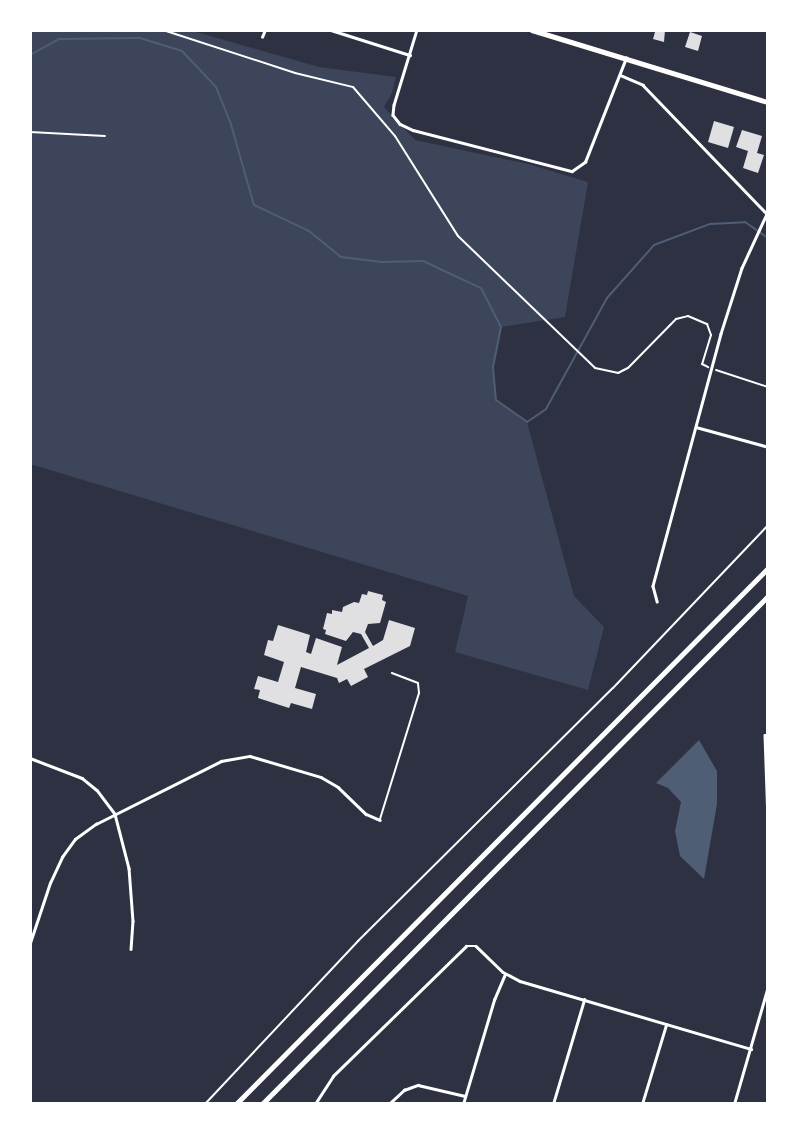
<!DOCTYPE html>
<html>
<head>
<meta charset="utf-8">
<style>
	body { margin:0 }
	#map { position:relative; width:798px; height:1134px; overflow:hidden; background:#2d3142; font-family:Inter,sans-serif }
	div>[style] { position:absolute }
	.green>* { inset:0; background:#3c4559 }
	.water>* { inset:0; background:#4f5d75 }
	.stream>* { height:2px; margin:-1px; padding:0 1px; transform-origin:1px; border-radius:1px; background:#4f5d75 }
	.building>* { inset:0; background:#e0e0e3 }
	.path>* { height:2px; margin:-1px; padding:0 1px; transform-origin:1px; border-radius:1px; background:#fff }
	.service>* { height:2px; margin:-1px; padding:0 1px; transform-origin:1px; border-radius:1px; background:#fff }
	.minor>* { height:2.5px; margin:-1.25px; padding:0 1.25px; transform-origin:1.25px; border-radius:1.25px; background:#fff }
	.primary>* { height:4.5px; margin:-2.25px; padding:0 2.25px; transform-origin:2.25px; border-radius:2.25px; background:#fff }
	.trunk>* { height:4.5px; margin:-2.25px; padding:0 2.25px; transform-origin:2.25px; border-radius:2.25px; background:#fff }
	span { translate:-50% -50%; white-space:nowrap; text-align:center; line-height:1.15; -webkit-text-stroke:6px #fff; paint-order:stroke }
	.frame { position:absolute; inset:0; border:32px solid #fff; pointer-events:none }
</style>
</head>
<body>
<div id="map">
	<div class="green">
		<i style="clip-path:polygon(30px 30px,189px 30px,319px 67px,396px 77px,392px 93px,384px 107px,415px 140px,528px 164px,588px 182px,565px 317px,501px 327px,493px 367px,496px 400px,527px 422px,574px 596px,604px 627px,588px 690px,455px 652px,468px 596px,30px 464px)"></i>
	</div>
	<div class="water">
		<i style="clip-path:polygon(699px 740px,717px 771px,717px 804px,704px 879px,680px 856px,675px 831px,681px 802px,668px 788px,656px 783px)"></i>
	</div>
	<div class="stream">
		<i style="left:30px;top:55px;width:33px;rotate:-29deg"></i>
		<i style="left:59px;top:39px;width:81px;rotate:-0.7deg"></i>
		<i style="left:140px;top:38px;width:44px;rotate:17.2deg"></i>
		<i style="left:182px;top:51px;width:50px;rotate:46.6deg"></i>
		<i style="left:216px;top:87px;width:37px;rotate:68deg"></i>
		<i style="left:230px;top:121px;width:87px;rotate:74.1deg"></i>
		<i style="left:254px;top:205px;width:61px;rotate:25.3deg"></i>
		<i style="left:309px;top:231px;width:41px;rotate:39.1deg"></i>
		<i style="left:341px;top:257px;width:41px;rotate:7deg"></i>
		<i style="left:382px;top:262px;width:41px;rotate:-1.4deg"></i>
		<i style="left:423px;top:261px;width:64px;rotate:25deg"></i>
		<i style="left:481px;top:288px;width:44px;rotate:62.9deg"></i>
		<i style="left:501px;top:327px;width:41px;rotate:101.3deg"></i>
		<i style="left:493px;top:367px;width:33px;rotate:85deg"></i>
		<i style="left:496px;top:400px;width:38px;rotate:35deg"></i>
		<i style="left:527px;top:422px;width:23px;rotate:-34deg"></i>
		<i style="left:546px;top:409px;width:127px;rotate:-61.2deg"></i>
		<i style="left:607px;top:298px;width:71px;rotate:-48.4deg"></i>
		<i style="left:654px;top:245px;width:60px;rotate:-20.6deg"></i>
		<i style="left:710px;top:224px;width:35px;rotate:-3deg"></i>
		<i style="left:745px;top:222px;width:28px;rotate:35deg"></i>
	</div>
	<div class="building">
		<i style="clip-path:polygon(649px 30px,665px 30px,664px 42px,653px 39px,655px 32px)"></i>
		<i style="clip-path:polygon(690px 32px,702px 36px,698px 51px,685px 47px)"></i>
		<i style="clip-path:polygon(714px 121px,734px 127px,728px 148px,708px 142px)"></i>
		<i style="clip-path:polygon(742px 130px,762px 136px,757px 153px,764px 155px,758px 173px,743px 168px,748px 151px,736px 147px)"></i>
		<i style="clip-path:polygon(368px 591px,383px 595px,382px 600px,386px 602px,380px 623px,368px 624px,365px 632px,373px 646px,383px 640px,389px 620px,415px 628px,410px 646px,364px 669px,368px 677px,351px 686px,347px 679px,339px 683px,337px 678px,301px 667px,295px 688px,316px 694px,312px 709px,291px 703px,289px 708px,258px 698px,260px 690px,254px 689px,258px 676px,278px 682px,284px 662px,264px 655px,268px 640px,273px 641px,278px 625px,310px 635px,306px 652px,311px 654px,316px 638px,342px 647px,337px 665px,369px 648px,361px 634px,353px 632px,346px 641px,325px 634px,326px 630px,323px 629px,327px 613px,332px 614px,332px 610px,342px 612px,343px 607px,354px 602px,359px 603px,362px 594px,367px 595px)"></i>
	</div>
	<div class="path">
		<i style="left:163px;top:30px;width:139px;rotate:18deg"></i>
		<i style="left:295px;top:73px;width:60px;rotate:13.6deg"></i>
		<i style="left:353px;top:87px;width:65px;rotate:49.4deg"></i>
		<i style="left:395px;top:136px;width:118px;rotate:57.8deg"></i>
		<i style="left:458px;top:236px;width:190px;rotate:43.9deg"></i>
		<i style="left:595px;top:368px;width:24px;rotate:12deg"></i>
		<i style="left:618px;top:373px;width:11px;rotate:-27deg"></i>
		<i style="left:628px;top:368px;width:69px;rotate:-45.6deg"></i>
		<i style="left:676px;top:319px;width:12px;rotate:-14deg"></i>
		<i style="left:688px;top:316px;width:21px;rotate:23deg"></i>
		<i style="left:707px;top:324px;width:12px;rotate:70deg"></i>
		<i style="left:711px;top:335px;width:30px;rotate:107deg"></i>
		<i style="left:702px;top:364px;width:7px;rotate:27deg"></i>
		<i style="left:716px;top:370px;width:55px;rotate:18.1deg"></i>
		<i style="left:205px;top:1104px;width:224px;rotate:-46.8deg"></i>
		<i style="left:358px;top:941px;width:359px;rotate:-44.8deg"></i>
		<i style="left:613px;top:688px;width:225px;rotate:-46.4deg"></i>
	</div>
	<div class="service">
		<i style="left:30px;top:132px;width:75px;rotate:3.1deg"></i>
		<i style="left:380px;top:819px;width:132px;rotate:-72.8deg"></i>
		<i style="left:419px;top:693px;width:10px;rotate:-96deg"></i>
		<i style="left:418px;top:683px;width:28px;rotate:-159deg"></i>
	</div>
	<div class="minor">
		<i style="left:331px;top:30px;width:83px;rotate:17.6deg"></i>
		<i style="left:417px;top:30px;width:78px;rotate:107deg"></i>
		<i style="left:394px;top:105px;width:10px;rotate:96deg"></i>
		<i style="left:393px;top:115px;width:11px;rotate:52deg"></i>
		<i style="left:400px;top:124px;width:14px;rotate:25deg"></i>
		<i style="left:413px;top:130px;width:164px;rotate:14.5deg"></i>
		<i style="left:572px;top:171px;width:16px;rotate:-35deg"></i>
		<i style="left:585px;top:162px;width:112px;rotate:-68.5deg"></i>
		<i style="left:262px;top:37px;width:8px;rotate:-67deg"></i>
		<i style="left:620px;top:75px;width:25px;rotate:23deg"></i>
		<i style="left:643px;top:85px;width:179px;rotate:46.1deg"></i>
		<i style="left:767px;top:214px;width:60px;rotate:114.8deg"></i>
		<i style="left:742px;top:268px;width:69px;rotate:107.7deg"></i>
		<i style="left:721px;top:334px;width:261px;rotate:105.1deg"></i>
		<i style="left:653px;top:586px;width:16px;rotate:75deg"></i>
		<i style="left:696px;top:427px;width:72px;rotate:15.4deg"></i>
		<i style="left:765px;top:735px;width:86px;rotate:88deg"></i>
		<i style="left:30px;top:758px;width:56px;rotate:21deg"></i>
		<i style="left:82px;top:778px;width:19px;rotate:39deg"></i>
		<i style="left:97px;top:790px;width:30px;rotate:53deg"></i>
		<i style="left:115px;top:814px;width:56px;rotate:75.5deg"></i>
		<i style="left:129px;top:868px;width:53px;rotate:85.7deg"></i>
		<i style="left:133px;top:921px;width:28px;rotate:94deg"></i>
		<i style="left:30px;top:943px;width:63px;rotate:-71.6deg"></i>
		<i style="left:50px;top:883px;width:29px;rotate:-65deg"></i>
		<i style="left:62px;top:857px;width:22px;rotate:-54deg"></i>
		<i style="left:75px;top:839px;width:26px;rotate:-36deg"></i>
		<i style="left:96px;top:824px;width:140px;rotate:-26.7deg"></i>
		<i style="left:221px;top:761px;width:29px;rotate:-10deg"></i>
		<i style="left:250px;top:756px;width:74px;rotate:16.5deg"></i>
		<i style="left:321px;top:777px;width:20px;rotate:30deg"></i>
		<i style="left:338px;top:787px;width:39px;rotate:44deg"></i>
		<i style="left:366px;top:814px;width:15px;rotate:23deg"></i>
		<i style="left:315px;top:1104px;width:33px;rotate:-57deg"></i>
		<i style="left:333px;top:1076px;width:186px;rotate:-44.3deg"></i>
		<i style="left:466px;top:946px;width:10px"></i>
		<i style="left:476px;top:946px;width:37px;rotate:44deg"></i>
		<i style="left:503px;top:972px;width:19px;rotate:28deg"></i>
		<i style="left:520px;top:981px;width:241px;rotate:16.4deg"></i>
		<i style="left:389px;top:1104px;width:21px;rotate:-43deg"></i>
		<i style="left:404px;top:1090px;width:15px;rotate:-20deg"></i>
		<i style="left:418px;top:1085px;width:48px;rotate:13.2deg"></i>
		<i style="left:463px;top:1104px;width:109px;rotate:-73.4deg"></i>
		<i style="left:494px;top:1000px;width:28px;rotate:-67deg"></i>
		<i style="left:553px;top:1104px;width:109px;rotate:-73.4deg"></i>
		<i style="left:642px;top:1104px;width:83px;rotate:-73.1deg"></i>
		<i style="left:734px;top:1104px;width:123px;rotate:-73.9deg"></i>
	</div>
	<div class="primary">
		<i style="left:532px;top:30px;width:247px;rotate:17deg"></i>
	</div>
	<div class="trunk">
		<i style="left:236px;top:1104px;width:755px;rotate:-45.21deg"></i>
		<i style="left:262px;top:1104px;width:717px;rotate:-45.11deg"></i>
	</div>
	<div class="frame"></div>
</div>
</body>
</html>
